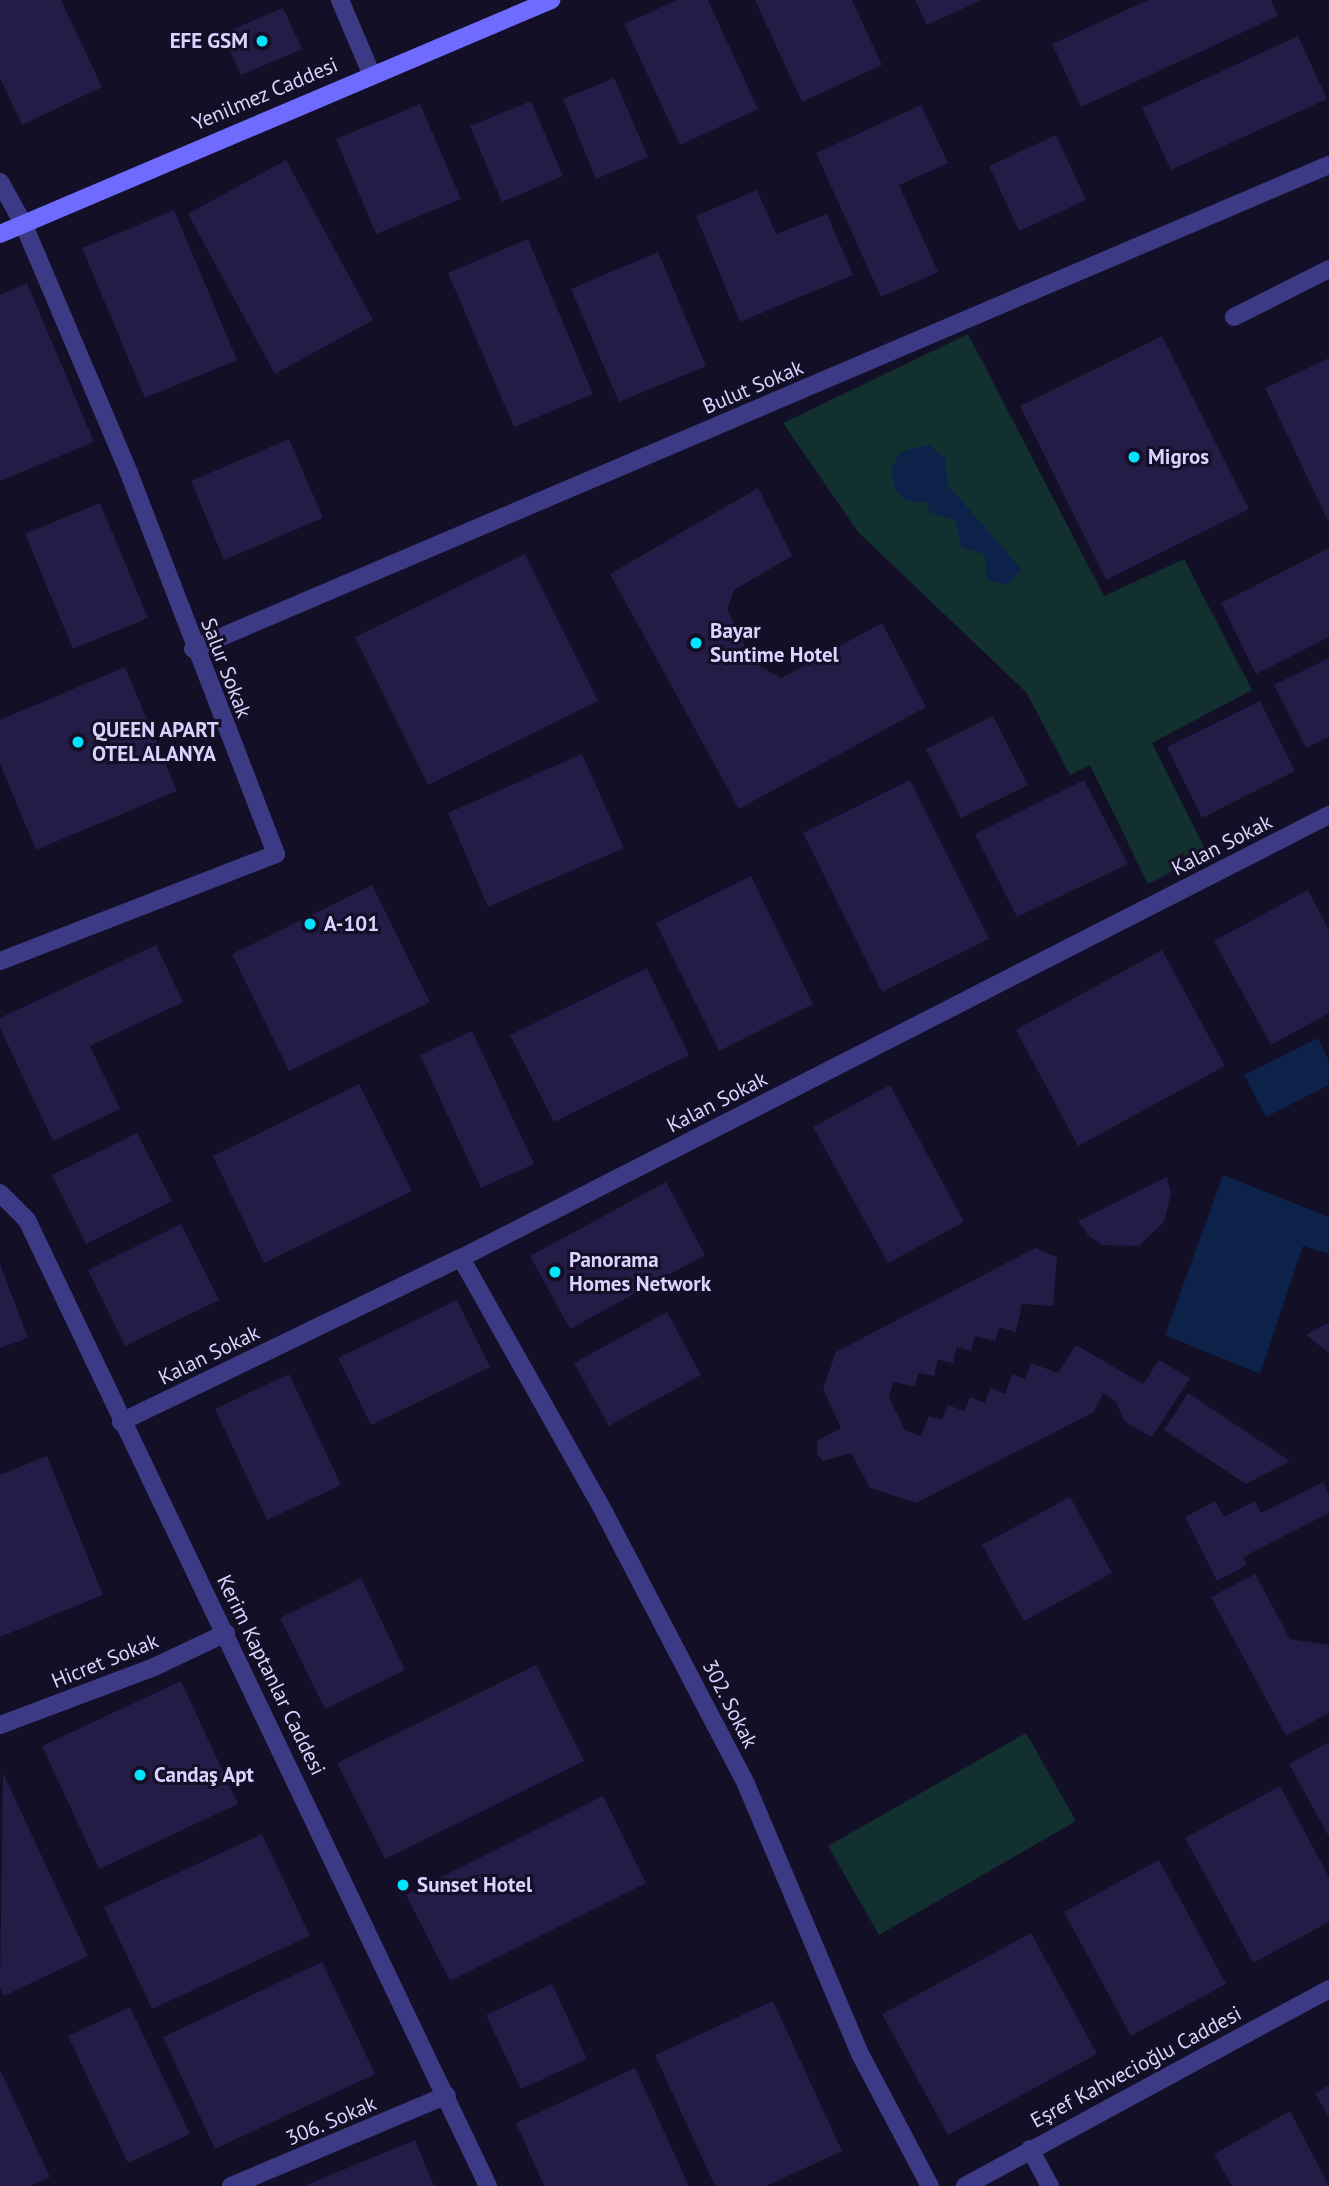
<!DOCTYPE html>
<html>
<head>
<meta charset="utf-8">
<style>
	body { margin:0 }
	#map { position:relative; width:1329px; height:2186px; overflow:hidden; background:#130f26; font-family:"PT Sans",sans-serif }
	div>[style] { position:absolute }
	.green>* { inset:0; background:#12302f }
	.water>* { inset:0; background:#0c2248 }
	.building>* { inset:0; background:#241b47 }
	.lane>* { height:18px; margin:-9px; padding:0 9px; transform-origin:9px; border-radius:9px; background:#3d3a85 }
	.street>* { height:18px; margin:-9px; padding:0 9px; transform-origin:9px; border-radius:9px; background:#3d3a85 }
	.secondary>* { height:18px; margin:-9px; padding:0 9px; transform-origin:9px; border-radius:9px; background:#6f6bff }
	.dots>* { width:19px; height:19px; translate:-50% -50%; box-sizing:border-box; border:4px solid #130f26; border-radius:50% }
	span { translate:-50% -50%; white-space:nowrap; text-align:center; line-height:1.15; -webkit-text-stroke:6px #130f26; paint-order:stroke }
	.poi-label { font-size:21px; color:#d9d4ff; font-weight:700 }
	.right { translate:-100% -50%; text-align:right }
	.left { translate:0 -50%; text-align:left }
	.street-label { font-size:21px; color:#d9d4ff }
</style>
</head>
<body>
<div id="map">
	<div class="green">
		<i style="clip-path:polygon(968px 334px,1104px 596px,1184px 559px,1252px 690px,1152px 743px,1207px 853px,1148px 884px,1090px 765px,1070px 775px,1026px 692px,858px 532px,783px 423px)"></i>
		<i style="clip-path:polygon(1026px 1733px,1076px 1821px,879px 1935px,828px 1846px)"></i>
	</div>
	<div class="water">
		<i style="clip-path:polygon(929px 445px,945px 458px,948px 485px,1021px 569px,1008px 584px,988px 581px,984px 554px,961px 547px,956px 521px,930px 512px,927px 503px,905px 500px,895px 490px,891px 470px,900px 452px)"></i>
		<i style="clip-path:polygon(1318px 1038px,1329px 1061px,1329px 1085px,1266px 1117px,1244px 1075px)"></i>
		<i style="clip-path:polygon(1223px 1175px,1329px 1217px,1329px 1254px,1303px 1246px,1260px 1374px,1165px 1335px)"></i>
	</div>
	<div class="building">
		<i style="clip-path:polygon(0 0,61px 0,102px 87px,22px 125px,0 78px)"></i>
		<i style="clip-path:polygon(677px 0,708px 0,758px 109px,680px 145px,624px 24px)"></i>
		<i style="clip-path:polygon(755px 0,852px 0,882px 65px,802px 102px)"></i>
		<i style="clip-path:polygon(915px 0,982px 0,927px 25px)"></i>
		<i style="clip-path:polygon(1148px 0,1271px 0,1278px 16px,1081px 107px,1052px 44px)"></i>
		<i style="clip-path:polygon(283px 8px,302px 49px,241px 75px,222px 34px)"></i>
		<i style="clip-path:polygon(1298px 36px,1327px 99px,1171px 170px,1142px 108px)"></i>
		<i style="clip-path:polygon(614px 78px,648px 157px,596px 179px,563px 99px)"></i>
		<i style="clip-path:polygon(531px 101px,563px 176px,502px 202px,470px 126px)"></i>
		<i style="clip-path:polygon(420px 104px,461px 199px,376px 234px,336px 139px)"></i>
		<i style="clip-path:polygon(921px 105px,948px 163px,899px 185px,938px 272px,881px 297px,816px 153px)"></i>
		<i style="clip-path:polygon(1056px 135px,1086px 200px,1019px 231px,989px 166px)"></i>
		<i style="clip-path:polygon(286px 160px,373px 320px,275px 374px,188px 214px)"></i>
		<i style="clip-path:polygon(757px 190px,776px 234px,827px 214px,853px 275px,740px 322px,696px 216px)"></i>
		<i style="clip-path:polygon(174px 210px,237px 360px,145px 398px,82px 248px)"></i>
		<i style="clip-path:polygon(528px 239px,593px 394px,514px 427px,448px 273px)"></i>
		<i style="clip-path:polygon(658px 252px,706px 366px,619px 402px,571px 289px)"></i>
		<i style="clip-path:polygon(27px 283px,94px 442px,0 481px,0 295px)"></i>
		<i style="clip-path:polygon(1162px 336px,1249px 509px,1106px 580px,1020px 406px)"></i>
		<i style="clip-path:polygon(1329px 358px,1329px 523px,1265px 388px)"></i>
		<i style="clip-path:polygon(289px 439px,323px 518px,224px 560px,191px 481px)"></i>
		<i style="clip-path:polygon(758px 488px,792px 556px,734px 590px,727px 610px,754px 663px,781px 678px,882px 623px,926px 707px,739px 809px,610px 574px)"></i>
		<i style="clip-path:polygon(100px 503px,148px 618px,73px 649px,25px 534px)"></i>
		<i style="clip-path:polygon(1329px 548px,1329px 637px,1256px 674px,1221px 603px)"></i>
		<i style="clip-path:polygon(525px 554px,598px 701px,428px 785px,355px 637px)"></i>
		<i style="clip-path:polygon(1329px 658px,1329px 737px,1306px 748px,1274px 685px)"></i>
		<i style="clip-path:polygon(125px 667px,177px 791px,36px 850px,0 764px,0 720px)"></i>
		<i style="clip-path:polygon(1260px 701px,1295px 771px,1202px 818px,1167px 747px)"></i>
		<i style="clip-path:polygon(993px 716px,1028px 785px,961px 818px,926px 749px)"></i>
		<i style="clip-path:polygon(582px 754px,624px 848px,488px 907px,448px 813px)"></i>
		<i style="clip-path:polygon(910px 780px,989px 939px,882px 992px,803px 833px)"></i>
		<i style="clip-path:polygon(1084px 780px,1128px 864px,1017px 917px,975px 834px)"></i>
		<i style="clip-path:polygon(751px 876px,813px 1004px,719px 1051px,656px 923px)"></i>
		<i style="clip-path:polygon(372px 885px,430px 1002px,289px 1071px,232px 954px)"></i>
		<i style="clip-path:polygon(1308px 890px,1329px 930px,1329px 1013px,1271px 1045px,1214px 941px)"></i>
		<i style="clip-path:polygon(156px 945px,183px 1002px,90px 1046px,120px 1109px,53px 1141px,0 1028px,0 1018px)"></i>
		<i style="clip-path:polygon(1162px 950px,1225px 1066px,1078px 1146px,1016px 1030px)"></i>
		<i style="clip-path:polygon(647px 968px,689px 1055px,554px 1122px,510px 1035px)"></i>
		<i style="clip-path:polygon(472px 1031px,534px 1164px,481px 1188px,420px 1055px)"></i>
		<i style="clip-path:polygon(359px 1084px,412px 1191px,264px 1263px,213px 1156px)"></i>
		<i style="clip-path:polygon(890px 1085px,964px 1222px,888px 1263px,813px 1127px)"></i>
		<i style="clip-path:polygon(137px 1133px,172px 1201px,86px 1244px,52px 1175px)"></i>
		<i style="clip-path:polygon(1167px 1177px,1171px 1193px,1164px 1222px,1139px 1246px,1102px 1245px,1088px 1235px,1078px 1221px)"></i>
		<i style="clip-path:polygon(666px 1182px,705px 1255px,570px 1329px,530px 1256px)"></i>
		<i style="clip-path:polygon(181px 1224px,219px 1300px,125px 1346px,88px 1270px)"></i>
		<i style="clip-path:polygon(1035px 1248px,1057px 1257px,1053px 1306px,1022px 1304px,1016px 1332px,999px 1327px,995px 1341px,975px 1336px,971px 1351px,957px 1347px,953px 1363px,938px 1360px,934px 1376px,918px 1373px,915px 1387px,893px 1382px,889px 1398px,905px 1430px,921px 1436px,929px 1416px,942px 1420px,948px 1405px,964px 1411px,970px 1397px,985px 1403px,990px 1388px,1005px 1394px,1012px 1374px,1025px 1379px,1031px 1363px,1058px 1373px,1076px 1345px,1143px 1384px,1159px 1360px,1190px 1378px,1152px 1437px,1125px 1422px,1116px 1402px,1103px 1393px,1094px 1412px,916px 1503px,870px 1488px,851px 1453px,823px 1461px,817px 1454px,817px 1441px,841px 1428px,823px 1389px,836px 1352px)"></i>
		<i style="clip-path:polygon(0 1264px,28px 1338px,0 1348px)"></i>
		<i style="clip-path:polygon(457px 1300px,490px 1367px,371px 1425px,338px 1358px)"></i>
		<i style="clip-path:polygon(667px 1312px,701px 1375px,609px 1426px,574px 1363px)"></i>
		<i style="clip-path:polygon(1329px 1322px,1329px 1353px,1306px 1335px)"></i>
		<i style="clip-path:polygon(289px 1374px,341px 1485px,267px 1520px,215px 1409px)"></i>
		<i style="clip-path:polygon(1188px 1393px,1290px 1461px,1246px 1484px,1164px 1430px)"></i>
		<i style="clip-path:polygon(47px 1456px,103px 1595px,0 1637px,0 1475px)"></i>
		<i style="clip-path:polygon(1323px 1482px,1329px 1494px,1329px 1513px,1243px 1557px,1247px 1565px,1217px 1581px,1185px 1517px,1215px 1501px,1224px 1517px,1255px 1501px,1261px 1513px)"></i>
		<i style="clip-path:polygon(1070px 1497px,1112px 1573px,1024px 1621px,982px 1545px)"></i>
		<i style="clip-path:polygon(1255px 1574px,1290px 1639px,1329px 1645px,1329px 1713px,1286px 1736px,1211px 1597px)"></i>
		<i style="clip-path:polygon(361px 1578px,405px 1670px,325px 1709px,280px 1618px)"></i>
		<i style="clip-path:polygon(536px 1665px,584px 1761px,385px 1859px,337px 1763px)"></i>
		<i style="clip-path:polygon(181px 1681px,238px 1804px,99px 1869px,42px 1746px)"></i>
		<i style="clip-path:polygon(1329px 1742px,1329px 1837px,1289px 1764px)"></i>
		<i style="clip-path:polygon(3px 1773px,88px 1956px,4px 1996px,0 1988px)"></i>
		<i style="clip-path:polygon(1280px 1786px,1329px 1877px,1329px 1922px,1253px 1963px,1185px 1838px)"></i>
		<i style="clip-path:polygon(603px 1796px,646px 1883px,450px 1981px,406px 1895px)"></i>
		<i style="clip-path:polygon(262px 1834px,310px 1936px,152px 2009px,104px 1907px)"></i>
		<i style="clip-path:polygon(1159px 1860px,1226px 1984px,1131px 2036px,1064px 1912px)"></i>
		<i style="clip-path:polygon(1031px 1933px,1097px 2054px,948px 2135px,882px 2014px)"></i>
		<i style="clip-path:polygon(322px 1962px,375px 2074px,215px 2149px,163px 2037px)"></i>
		<i style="clip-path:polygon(552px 1984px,587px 2059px,521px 2089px,486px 2015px)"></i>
		<i style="clip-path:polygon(773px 2001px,842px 2151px,766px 2186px,715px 2186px,655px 2055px)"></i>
		<i style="clip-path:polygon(130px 2007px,190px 2134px,128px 2163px,68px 2036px)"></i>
		<i style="clip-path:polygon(635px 2068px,689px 2186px,544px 2186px,516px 2123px)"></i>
		<i style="clip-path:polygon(0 2070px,50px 2177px,31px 2186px,0 2186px)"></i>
		<i style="clip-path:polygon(1329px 2085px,1329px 2118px,1315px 2093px)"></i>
		<i style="clip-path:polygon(1290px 2111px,1329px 2186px,1232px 2186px,1214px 2154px)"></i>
		<i style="clip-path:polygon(415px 2140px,434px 2186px,304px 2186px)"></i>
	</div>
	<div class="lane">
		<i style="left:1234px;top:317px;width:106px;rotate:-26.8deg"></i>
		<i style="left:1030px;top:2149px;width:42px;rotate:61.6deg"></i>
	</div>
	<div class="street">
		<i style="left:340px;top:0;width:79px;rotate:67deg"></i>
		<i style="left:0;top:182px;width:47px;rotate:60.7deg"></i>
		<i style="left:23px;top:223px;width:272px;rotate:67deg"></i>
		<i style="left:129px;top:473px;width:408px;rotate:68.9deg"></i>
		<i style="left:276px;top:854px;width:296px;rotate:158.8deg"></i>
		<i style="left:193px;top:649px;width:1235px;rotate:-23.08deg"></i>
		<i style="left:0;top:1193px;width:38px;rotate:45deg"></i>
		<i style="left:27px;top:1220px;width:1070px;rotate:64.49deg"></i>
		<i style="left:461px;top:1258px;width:294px;rotate:60.6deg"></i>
		<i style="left:605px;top:1514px;width:305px;rotate:62.4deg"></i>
		<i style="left:746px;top:1784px;width:293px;rotate:67.1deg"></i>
		<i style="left:860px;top:2054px;width:149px;rotate:62.1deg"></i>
		<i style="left:121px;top:1422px;width:377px;rotate:-25.8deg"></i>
		<i style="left:461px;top:1258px;width:975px;rotate:-27.04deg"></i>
		<i style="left:0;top:1725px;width:162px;rotate:-20.6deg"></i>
		<i style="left:152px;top:1668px;width:82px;rotate:-25.3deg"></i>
		<i style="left:231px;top:2186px;width:234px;rotate:-22.8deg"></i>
		<i style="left:965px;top:2186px;width:414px;rotate:-28.4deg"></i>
	</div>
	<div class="secondary">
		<i style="left:0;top:234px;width:599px;rotate:-23.01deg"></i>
	</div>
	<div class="dots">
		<i style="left:262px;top:41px;background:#00e5ff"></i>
		<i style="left:1134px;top:457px;background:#00e5ff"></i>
		<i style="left:696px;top:643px;background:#00e5ff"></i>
		<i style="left:78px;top:742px;background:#00e5ff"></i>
		<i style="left:310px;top:924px;background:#00e5ff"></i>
		<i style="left:555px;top:1272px;background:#00e5ff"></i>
		<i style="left:140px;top:1775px;background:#00e5ff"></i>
		<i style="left:403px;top:1885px;background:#00e5ff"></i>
	</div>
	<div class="poi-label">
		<span class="right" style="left:248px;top:41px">EFE GSM</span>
		<span class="left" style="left:1148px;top:457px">Migros</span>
		<span class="left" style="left:710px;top:643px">Bayar<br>Suntime Hotel</span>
		<span class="left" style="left:92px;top:742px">QUEEN APART<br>OTEL ALANYA</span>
		<span class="left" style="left:324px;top:924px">A-101</span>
		<span class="left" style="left:569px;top:1272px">Panorama<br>Homes Network</span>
		<span class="left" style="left:154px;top:1775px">Candaş Apt</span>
		<span class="left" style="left:417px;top:1885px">Sunset Hotel</span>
	</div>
	<div class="street-label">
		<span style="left:265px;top:94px;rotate:-23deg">Yenilmez Caddesi</span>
		<span style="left:753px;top:387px;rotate:-23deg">Bulut Sokak</span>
		<span style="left:226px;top:668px;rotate:69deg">Salur Sokak</span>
		<span style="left:1222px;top:845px;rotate:-27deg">Kalan Sokak</span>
		<span style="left:717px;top:1102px;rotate:-27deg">Kalan Sokak</span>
		<span style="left:209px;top:1355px;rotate:-26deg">Kalan Sokak</span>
		<span style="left:105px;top:1661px;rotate:-22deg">Hicret Sokak</span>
		<span style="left:271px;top:1675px;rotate:64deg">Kerim Kaptanlar Caddesi</span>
		<span style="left:730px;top:1704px;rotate:63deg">302. Sokak</span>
		<span style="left:1136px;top:2067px;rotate:-28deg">Eşref Kahvecioğlu Caddesi</span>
		<span style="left:331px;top:2121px;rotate:-23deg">306. Sokak</span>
	</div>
</div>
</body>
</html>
